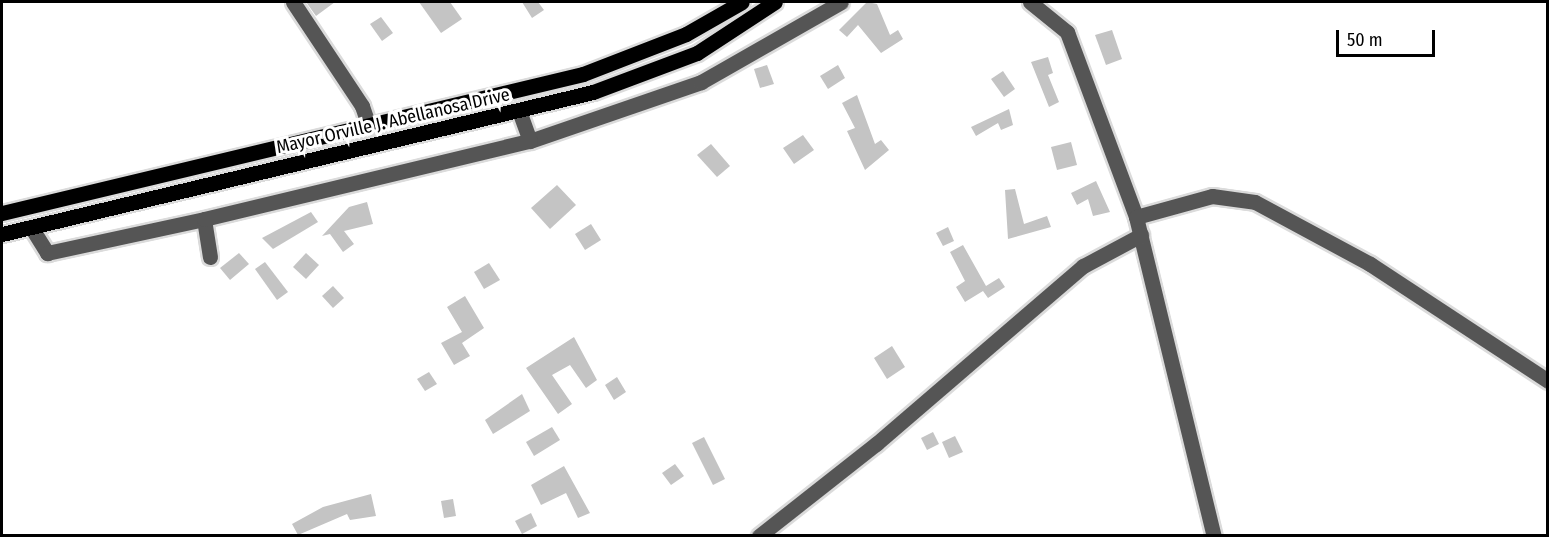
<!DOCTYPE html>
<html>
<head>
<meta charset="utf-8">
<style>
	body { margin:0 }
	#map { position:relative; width:1549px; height:537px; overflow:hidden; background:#fff; font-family:"Fira Sans Condensed",sans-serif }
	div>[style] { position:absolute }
	.building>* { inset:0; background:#c4c4c4 }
	.roads { filter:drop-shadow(2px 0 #dbdbdb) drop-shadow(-2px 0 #dbdbdb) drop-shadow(0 2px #dbdbdb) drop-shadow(0 -2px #dbdbdb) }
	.minor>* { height:15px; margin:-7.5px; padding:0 7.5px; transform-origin:7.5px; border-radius:7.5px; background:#555 }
	.major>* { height:15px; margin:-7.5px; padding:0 7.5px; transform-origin:7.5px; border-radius:7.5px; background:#000 }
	span { translate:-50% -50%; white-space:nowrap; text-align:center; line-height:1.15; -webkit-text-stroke:6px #fff; paint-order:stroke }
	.street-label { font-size:18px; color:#000 }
	.frame { position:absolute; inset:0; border:3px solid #000; pointer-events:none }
	.scale { position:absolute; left:1336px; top:30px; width:99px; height:27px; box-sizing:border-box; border:3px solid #000; border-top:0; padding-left:8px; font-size:18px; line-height:21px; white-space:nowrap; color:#000; -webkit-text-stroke:4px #fff; paint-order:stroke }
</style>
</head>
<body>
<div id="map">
	<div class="building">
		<i style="clip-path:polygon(306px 2px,335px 2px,316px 16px)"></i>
		<i style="clip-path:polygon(419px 2px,450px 2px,462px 19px,441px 33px)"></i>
		<i style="clip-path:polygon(522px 2px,538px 2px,544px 10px,532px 18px)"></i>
		<i style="clip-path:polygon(867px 2px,877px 4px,890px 35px,898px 30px,903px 39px,881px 53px,858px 25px,847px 37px,839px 30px)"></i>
		<i style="clip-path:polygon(381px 17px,393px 33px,382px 41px,370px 24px)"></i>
		<i style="clip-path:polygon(1112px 30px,1122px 59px,1106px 65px,1095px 35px)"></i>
		<i style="clip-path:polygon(1048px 57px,1053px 73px,1048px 75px,1059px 102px,1049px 107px,1031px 62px)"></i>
		<i style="clip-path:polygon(767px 65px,774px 84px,760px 88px,754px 69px)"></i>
		<i style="clip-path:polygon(838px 65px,845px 78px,828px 89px,820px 76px)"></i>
		<i style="clip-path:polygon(1003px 71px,1015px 89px,1004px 97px,991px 79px)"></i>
		<i style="clip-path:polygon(857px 95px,875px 144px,881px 140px,889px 150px,865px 170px,847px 131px,855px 128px,842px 103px)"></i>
		<i style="clip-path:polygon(1009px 109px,1013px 125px,1001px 130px,998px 123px,976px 136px,971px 127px)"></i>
		<i style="clip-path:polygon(803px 135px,814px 150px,794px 164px,783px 148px)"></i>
		<i style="clip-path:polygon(1071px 142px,1077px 165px,1057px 170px,1051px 147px)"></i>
		<i style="clip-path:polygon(711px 144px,730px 166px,717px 177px,697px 155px)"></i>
		<i style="clip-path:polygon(1096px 181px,1110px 212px,1093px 216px,1088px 199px,1077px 205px,1071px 193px)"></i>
		<i style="clip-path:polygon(557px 185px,576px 205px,550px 229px,531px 208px)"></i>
		<i style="clip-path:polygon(1015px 189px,1024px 224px,1047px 216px,1051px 227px,1008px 239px,1005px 190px)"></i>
		<i style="clip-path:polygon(367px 202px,373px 224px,344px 231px,354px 244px,343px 252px,330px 234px,322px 236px,349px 207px)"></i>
		<i style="clip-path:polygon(311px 212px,318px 222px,273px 249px,262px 238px)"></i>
		<i style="clip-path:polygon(591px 224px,601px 240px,585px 250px,575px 234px)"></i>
		<i style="clip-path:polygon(948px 227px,954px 241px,943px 246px,936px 233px)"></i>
		<i style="clip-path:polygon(963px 245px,986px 286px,999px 278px,1005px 287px,988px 298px,983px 291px,965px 302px,956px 287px,965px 281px,950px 252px)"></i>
		<i style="clip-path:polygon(239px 253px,249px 264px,230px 280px,220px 268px)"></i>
		<i style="clip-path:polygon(306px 253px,319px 265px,306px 279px,293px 267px)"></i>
		<i style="clip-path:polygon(265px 262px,288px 292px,277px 300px,255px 269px)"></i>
		<i style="clip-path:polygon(489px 263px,500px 280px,484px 289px,474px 272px)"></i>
		<i style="clip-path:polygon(333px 286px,344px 298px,333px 308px,322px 296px)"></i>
		<i style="clip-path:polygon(465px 296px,484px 328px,462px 343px,470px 356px,454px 365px,441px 343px,462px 332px,447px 307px)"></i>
		<i style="clip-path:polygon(574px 337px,597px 380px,586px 388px,570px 365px,552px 375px,572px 404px,558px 414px,526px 368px)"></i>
		<i style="clip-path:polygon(892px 346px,905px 367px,887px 379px,874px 358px)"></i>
		<i style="clip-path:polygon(429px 372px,437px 384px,425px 391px,417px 379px)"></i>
		<i style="clip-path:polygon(617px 377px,626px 392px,614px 400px,605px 385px)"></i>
		<i style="clip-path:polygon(522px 394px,530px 411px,493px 434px,485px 420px)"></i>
		<i style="clip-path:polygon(552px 427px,560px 440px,534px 456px,526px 442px)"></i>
		<i style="clip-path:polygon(933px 432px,939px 444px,927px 450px,921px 438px)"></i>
		<i style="clip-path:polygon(955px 436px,963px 452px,949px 458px,942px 442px)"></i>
		<i style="clip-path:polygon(704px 437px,725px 479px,713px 485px,692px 443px)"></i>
		<i style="clip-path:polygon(675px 464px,684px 476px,671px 485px,662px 473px)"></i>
		<i style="clip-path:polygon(564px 466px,590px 513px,578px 518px,566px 493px,541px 505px,531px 485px)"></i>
		<i style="clip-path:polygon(371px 494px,376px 516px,350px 520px,347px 514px,298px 535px,292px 524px,323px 507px)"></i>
		<i style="clip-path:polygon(453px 499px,456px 516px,444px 518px,441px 501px)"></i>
		<i style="clip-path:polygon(531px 513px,537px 526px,522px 534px,515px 521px)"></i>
	</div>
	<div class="roads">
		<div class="minor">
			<i style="left:293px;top:2px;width:125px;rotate:56.4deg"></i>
			<i style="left:362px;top:106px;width:21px;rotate:71deg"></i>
			<i style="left:1030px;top:2px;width:48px;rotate:39deg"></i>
			<i style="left:1067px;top:32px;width:197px;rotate:69.5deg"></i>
			<i style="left:1136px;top:217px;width:328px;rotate:76.3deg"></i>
			<i style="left:530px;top:141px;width:181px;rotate:-19deg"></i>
			<i style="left:701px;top:82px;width:161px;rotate:-29.7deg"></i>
			<i style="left:1136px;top:217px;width:79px;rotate:-15.4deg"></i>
			<i style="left:1212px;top:196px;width:43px;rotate:7.9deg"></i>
			<i style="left:1255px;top:202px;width:131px;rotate:28.3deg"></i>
			<i style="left:1370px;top:264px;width:213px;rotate:33.3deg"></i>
			<i style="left:31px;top:227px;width:31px;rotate:58deg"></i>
			<i style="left:47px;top:253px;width:161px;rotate:-12.2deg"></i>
			<i style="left:210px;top:257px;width:38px;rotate:-99deg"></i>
			<i style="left:204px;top:219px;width:335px;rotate:-13.5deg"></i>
			<i style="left:530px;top:141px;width:32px;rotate:-110deg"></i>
			<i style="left:759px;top:536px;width:149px;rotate:-38.2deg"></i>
			<i style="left:876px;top:444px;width:273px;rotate:-40.7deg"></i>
			<i style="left:1083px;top:266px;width:66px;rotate:-28.1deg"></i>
		</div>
		<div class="major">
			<i style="left:2px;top:213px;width:597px;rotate:-13.45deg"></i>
			<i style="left:583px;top:74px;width:110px;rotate:-21.2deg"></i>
			<i style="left:686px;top:34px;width:64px;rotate:-29.7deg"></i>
			<i style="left:2px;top:234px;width:608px;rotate:-13.51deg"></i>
			<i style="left:593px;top:92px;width:111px;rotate:-20.6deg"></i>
			<i style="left:697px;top:53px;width:93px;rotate:-33.2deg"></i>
		</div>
	</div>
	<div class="street-label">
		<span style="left:393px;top:121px;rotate:-13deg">Mayor Orville J. Abellanosa Drive</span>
	</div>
	<div class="frame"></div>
	<div class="scale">50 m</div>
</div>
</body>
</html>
